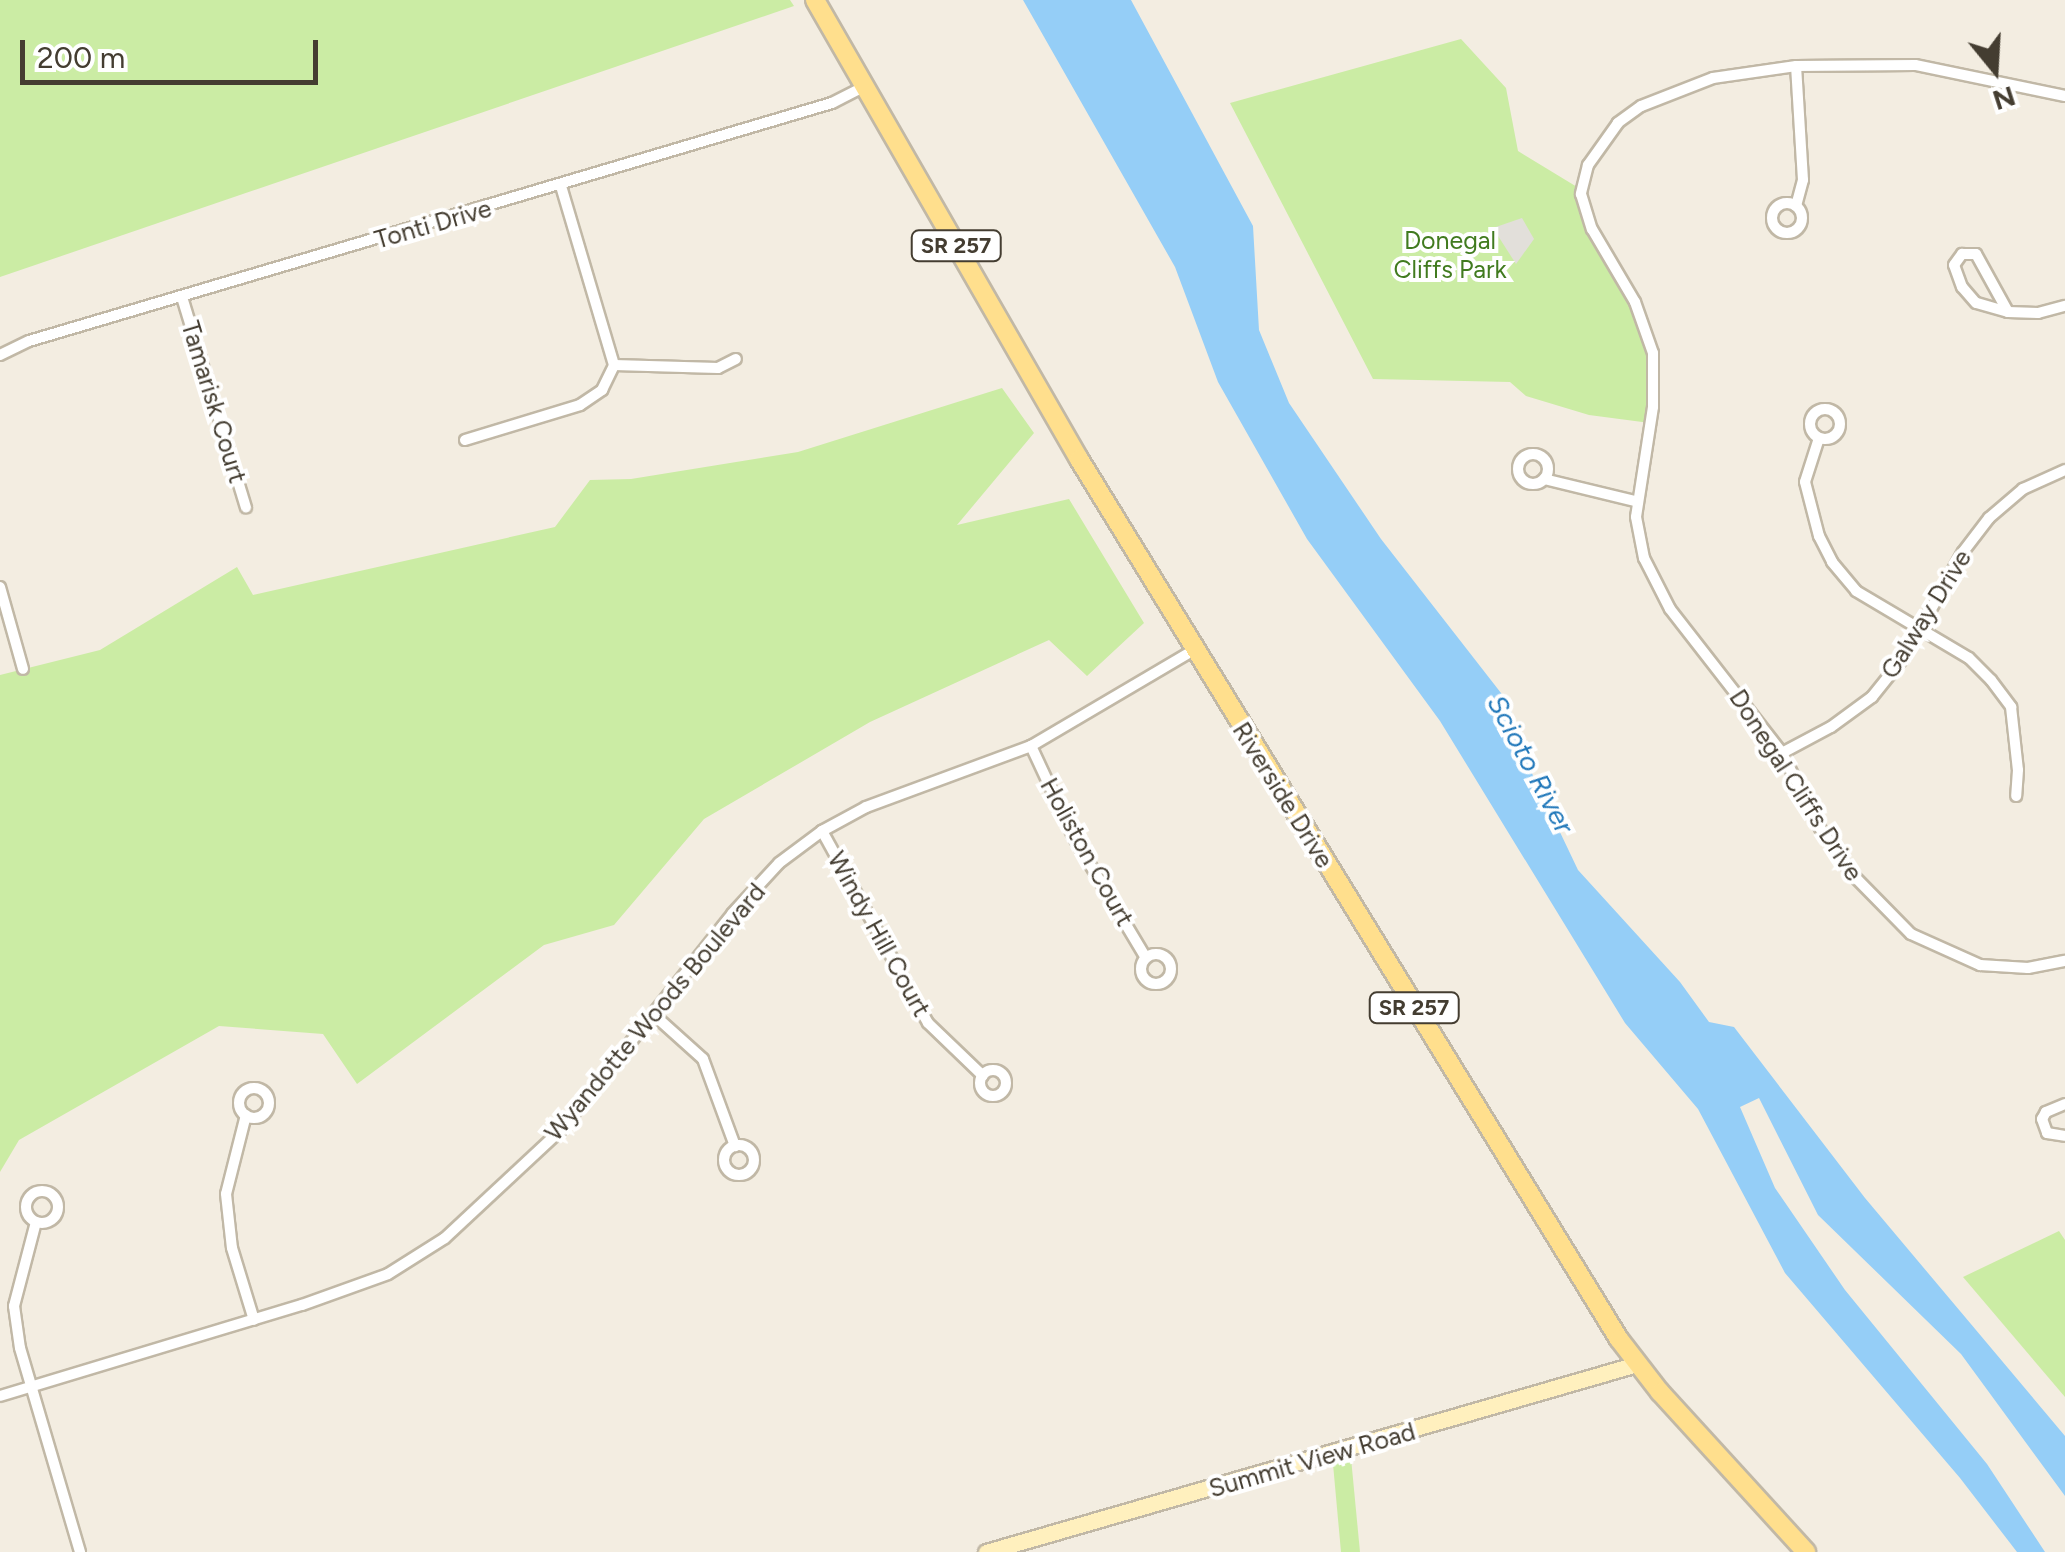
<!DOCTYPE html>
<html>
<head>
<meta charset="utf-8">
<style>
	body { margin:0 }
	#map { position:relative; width:2065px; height:1552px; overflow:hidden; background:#f3ede1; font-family:Figtree,sans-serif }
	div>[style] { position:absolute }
	.green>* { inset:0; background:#cbeca4 }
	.parking>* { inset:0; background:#e2dfda }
	.water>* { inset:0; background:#95cef7 }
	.roads { filter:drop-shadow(2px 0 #c1b8a6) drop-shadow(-2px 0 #c1b8a6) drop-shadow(0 2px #c1b8a6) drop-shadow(0 -2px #c1b8a6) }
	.street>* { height:10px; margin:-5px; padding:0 5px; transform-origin:5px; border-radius:5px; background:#fff }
	.street>.ring { margin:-5px; padding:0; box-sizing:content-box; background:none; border:10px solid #fff; border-radius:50% }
	.secondary>* { height:15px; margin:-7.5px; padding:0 7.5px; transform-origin:7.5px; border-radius:7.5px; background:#fff0be }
	.primary>* { height:18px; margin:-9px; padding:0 9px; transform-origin:9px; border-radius:9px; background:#ffdf8d }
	span { translate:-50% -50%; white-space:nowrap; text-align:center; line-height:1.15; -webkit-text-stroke:8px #fff; paint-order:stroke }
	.shield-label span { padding:2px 8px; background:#fff; border:2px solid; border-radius:8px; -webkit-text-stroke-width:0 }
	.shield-label { font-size:22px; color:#443d31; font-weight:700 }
	.street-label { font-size:25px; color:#443d31 }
	.park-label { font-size:25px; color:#417b1f }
	.water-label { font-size:28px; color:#2178ba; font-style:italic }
	.north { position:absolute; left:1945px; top:20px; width:100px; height:100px; -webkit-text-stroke:8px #fff; paint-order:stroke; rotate:162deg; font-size:28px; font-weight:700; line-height:40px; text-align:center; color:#443d31 }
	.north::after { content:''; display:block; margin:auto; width:35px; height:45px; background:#443d31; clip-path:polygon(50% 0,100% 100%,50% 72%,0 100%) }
	.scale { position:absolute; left:20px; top:40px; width:298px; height:45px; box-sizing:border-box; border:5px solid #443d31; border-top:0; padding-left:12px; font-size:30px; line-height:35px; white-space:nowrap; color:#443d31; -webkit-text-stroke:8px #fff; paint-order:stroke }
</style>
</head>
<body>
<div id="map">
	<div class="green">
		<i style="clip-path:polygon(0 0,790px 0,794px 6px,0 277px)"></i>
		<i style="clip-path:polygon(1461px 39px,1506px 88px,1518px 151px,1582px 190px,1581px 200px,1635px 302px,1653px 353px,1650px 423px,1589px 415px,1526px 396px,1510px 382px,1373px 379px,1230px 103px)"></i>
		<i style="clip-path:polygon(1002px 388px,1034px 433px,957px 525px,1069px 499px,1144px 623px,1087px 676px,1049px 640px,870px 722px,704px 819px,614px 925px,544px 945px,357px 1084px,323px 1034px,219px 1026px,19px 1140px,0 1172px,0 675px,100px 650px,237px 567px,253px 595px,555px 527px,590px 480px,631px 479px,798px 452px)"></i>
		<i style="clip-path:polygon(2059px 1231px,2065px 1240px,2065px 1397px,1963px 1277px)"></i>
		<i style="clip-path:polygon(1351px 1458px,1360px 1552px,1341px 1552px,1333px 1464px)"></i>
	</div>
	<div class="parking">
		<i style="clip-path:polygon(1522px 218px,1534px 239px,1516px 264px,1493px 228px)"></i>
	</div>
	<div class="water">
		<i style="clip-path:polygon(1023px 0,1131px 0,1253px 226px,1259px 330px,1289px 403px,1381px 539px,1508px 702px,1529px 767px,1578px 870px,1680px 982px,1709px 1022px,1734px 1027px,1865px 1198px,2065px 1436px,2065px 1496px,1961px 1354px,1818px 1215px,1759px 1098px,1740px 1107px,1775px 1188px,1845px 1290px,1987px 1464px,2045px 1552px,2017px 1552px,1960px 1478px,1785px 1273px,1698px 1109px,1625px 1023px,1440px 721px,1307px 539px,1218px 382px,1175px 267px)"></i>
	</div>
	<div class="roads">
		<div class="street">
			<i style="left:2065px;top:96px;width:153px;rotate:-168.3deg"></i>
			<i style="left:1915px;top:65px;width:119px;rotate:179.5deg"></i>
			<i style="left:1796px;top:66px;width:84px;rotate:171.8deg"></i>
			<i style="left:1713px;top:78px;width:77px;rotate:158.7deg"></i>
			<i style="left:1641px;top:106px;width:29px;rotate:144deg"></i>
			<i style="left:1618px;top:123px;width:52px;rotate:125.5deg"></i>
			<i style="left:1588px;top:165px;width:30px;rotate:104deg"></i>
			<i style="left:1581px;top:194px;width:37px;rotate:73deg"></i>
			<i style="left:1592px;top:229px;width:85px;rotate:59.5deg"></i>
			<i style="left:1635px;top:302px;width:54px;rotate:70.6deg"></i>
			<i style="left:1653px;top:353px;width:54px;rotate:90deg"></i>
			<i style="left:1653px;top:407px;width:111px;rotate:98.8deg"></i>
			<i style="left:1636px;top:517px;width:42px;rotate:79deg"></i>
			<i style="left:1644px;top:558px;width:57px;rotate:63deg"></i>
			<i style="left:1670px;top:609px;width:182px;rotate:52.1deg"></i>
			<i style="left:1782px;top:753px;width:84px;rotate:63.1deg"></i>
			<i style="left:1820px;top:828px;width:56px;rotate:55.2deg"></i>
			<i style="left:1852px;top:874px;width:84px;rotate:45.5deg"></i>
			<i style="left:1911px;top:934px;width:76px;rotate:24.2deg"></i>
			<i style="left:1980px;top:965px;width:48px;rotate:3.6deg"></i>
			<i style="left:2028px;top:968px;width:38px;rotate:-11deg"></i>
			<i class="ring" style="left:1772px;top:203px;width:20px;height:20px"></i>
			<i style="left:1796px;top:206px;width:27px;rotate:-75deg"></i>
			<i style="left:1803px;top:180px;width:114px;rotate:-93.5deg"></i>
			<i style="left:1962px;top:254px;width:14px"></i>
			<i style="left:1976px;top:254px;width:66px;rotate:61.1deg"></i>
			<i style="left:2008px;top:312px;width:33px;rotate:-164deg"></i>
			<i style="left:1976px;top:303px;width:21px;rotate:-131deg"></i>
			<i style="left:1962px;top:287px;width:23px;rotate:-110deg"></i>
			<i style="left:1954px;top:265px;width:14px;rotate:-54deg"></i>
			<i style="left:182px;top:297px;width:220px;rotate:73.1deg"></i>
			<i style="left:2008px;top:312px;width:30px;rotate:2deg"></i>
			<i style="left:2038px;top:313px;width:28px;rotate:-15deg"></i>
			<i style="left:0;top:355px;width:32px;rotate:-26deg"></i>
			<i style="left:29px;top:341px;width:838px;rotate:-16.51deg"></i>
			<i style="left:832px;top:103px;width:36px;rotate:-27deg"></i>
			<i style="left:614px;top:365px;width:104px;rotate:1.7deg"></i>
			<i style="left:718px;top:368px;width:20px;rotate:-27deg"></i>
			<i class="ring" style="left:1810px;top:409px;width:20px;height:20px"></i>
			<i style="left:1819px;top:438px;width:46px;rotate:107.7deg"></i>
			<i style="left:1805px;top:482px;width:56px;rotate:75.5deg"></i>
			<i style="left:1819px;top:536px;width:29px;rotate:63deg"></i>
			<i style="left:1832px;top:562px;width:38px;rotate:50deg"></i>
			<i style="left:1856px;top:591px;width:131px;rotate:30.7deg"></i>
			<i style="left:1969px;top:658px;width:31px;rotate:45deg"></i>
			<i style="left:1991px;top:680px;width:34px;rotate:53deg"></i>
			<i style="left:2011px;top:707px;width:63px;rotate:83.7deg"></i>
			<i style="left:2018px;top:770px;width:26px;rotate:94deg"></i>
			<i style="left:465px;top:440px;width:120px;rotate:-16.9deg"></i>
			<i style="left:580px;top:405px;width:27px;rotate:-34deg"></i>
			<i style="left:602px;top:390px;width:28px;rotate:-64deg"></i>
			<i style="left:614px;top:365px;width:187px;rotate:-106.5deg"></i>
			<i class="ring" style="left:1518px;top:454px;width:20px;height:20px"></i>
			<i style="left:1544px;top:479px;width:94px;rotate:13.6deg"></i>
			<i style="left:0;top:587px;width:85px;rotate:74.3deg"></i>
			<i style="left:1031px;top:746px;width:99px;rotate:65deg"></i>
			<i style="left:1073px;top:836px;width:142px;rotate:59.1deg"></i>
			<i style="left:1782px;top:753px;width:55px;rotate:-28deg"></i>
			<i style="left:1831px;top:727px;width:51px;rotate:-36.2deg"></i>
			<i style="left:1872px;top:697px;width:53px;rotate:-51.2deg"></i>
			<i style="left:1905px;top:656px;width:119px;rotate:-60.9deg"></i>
			<i style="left:1963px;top:552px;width:43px;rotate:-52.6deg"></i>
			<i style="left:1989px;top:518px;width:45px;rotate:-40.5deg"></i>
			<i style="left:2023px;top:489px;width:46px;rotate:-24.3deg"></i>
			<i style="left:822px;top:831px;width:219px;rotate:61.1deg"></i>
			<i style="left:928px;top:1023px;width:76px;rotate:43.9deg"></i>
			<i class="ring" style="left:1141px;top:954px;width:20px;height:20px"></i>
			<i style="left:653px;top:1014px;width:67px;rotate:42deg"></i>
			<i style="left:703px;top:1059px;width:93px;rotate:69.8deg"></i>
			<i class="ring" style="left:980px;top:1070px;width:16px;height:16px"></i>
			<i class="ring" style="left:239px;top:1088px;width:20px;height:20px"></i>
			<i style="left:2065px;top:1104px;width:21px;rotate:157deg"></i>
			<i style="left:2046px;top:1112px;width:8px;rotate:120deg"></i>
			<i style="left:2042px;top:1119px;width:15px;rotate:70deg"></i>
			<i style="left:2047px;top:1133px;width:18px;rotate:9deg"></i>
			<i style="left:246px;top:1115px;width:81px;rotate:104.2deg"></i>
			<i style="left:226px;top:1194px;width:54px;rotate:83.7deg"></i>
			<i style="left:232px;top:1248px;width:75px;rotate:73deg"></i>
			<i class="ring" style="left:724px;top:1145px;width:20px;height:20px"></i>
			<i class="ring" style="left:26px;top:1191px;width:22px;height:22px"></i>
			<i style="left:36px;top:1222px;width:87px;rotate:104.7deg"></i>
			<i style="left:14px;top:1306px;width:42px;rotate:81.9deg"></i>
			<i style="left:20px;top:1348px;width:213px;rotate:73.6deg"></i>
			<i style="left:0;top:1396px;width:315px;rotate:-16.8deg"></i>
			<i style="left:302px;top:1305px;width:91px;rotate:-19.8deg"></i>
			<i style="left:388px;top:1274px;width:67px;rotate:-32.3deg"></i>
			<i style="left:445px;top:1238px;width:158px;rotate:-43deg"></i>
			<i style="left:561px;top:1130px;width:275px;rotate:-51.6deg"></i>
			<i style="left:732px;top:914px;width:69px;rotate:-47.3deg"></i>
			<i style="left:779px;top:863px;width:54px;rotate:-36.7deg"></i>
			<i style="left:822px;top:831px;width:50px;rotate:-28.6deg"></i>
			<i style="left:866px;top:807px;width:176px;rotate:-20.3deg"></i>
			<i style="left:1031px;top:746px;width:189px;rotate:-30.5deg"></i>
		</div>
		<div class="secondary">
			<i style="left:986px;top:1552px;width:678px;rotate:-16.11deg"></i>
		</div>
		<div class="primary">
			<i style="left:815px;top:0;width:530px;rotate:60.09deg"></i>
			<i style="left:1079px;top:459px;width:1032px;rotate:58.47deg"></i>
			<i style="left:1619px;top:1339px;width:67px;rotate:52.3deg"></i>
			<i style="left:1660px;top:1392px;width:217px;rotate:47.6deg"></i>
		</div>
	</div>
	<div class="shield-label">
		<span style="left:956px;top:246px">SR 257</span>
		<span style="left:1414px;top:1008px">SR 257</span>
	</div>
	<div class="street-label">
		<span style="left:433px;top:224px;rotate:-16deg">Tonti Drive</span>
		<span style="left:214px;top:402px;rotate:73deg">Tamarisk Court</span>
		<span style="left:1926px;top:614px;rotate:-58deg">Galway Drive</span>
		<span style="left:1796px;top:785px;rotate:57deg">Donegal Cliffs Drive</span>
		<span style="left:1283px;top:795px;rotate:58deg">Riverside Drive</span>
		<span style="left:1087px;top:852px;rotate:61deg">Holiston Court</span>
		<span style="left:879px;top:934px;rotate:61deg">Windy Hill Court</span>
		<span style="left:655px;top:1012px;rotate:-50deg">Wyandotte Woods Boulevard</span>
		<span style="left:1312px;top:1460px;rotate:-16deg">Summit View Road</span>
	</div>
	<div class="park-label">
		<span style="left:1450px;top:255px">Donegal<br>Cliffs Park</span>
	</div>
	<div class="water-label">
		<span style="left:1531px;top:764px;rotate:62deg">Scioto River</span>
	</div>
	<div class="north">N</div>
	<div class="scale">200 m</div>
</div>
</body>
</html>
